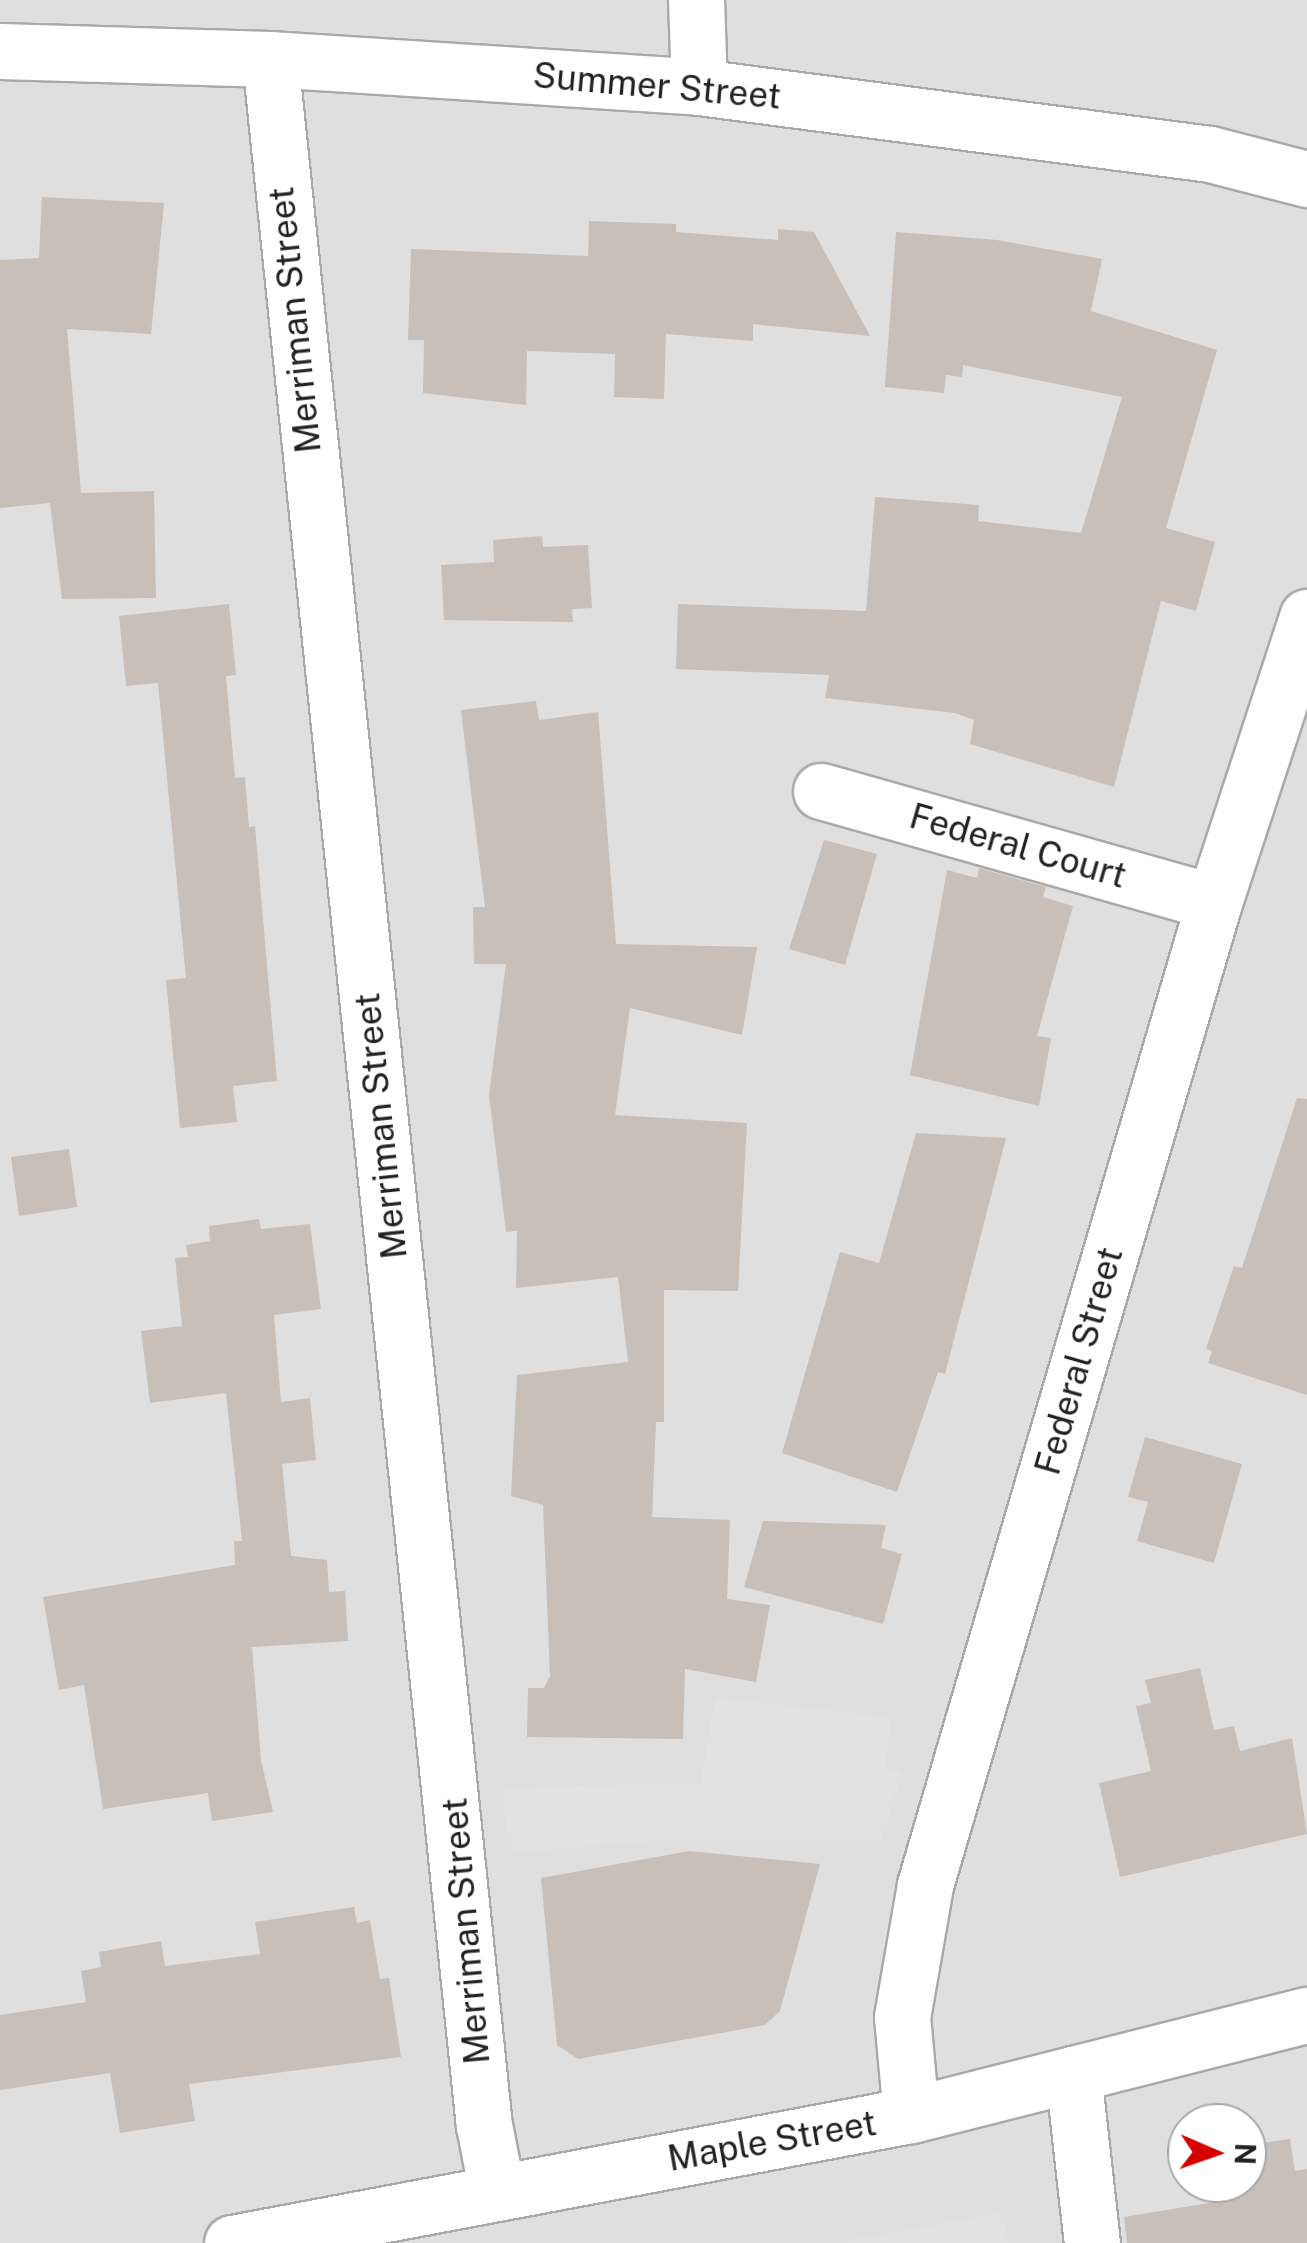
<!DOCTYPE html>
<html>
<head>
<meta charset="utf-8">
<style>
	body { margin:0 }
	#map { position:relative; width:1307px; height:2243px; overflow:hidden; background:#f2efe9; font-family:"Public Sans",sans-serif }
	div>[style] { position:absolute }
	.residential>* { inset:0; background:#e0dfdf }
	.parking>* { inset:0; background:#e2e2e2 }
	.building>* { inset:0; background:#c7bfb8 }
	.roads { filter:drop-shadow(2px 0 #a9a9a9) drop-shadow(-2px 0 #a9a9a9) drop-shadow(0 2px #a9a9a9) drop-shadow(0 -2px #a9a9a9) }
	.minor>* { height:55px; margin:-27.5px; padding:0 27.5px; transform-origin:27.5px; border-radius:27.5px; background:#fff }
	.tertiary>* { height:55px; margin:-27.5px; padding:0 27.5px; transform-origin:27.5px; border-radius:27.5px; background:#fff }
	span { translate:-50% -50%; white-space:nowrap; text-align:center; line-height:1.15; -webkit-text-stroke:8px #fff; paint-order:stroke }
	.street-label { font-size:35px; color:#222 }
	.north { position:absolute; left:1167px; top:2103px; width:100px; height:100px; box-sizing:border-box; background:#fff; border:2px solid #a7a7a7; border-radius:50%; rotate:92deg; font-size:28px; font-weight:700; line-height:40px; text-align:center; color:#222 }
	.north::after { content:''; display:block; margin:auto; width:35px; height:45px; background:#d40000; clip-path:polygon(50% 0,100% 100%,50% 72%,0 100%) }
</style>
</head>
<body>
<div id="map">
	<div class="residential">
		<i style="clip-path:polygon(evenodd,0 0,1307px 0,1307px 2243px,0 2243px,0 0,1187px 2123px,1247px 2123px,1247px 2183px,1187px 2183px,1187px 2123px)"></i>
	</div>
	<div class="parking">
		<i style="clip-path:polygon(715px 1698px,891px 1717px,885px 1767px,902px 1773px,881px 1840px,673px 1839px,509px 1853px,502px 1788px,701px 1783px)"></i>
		<i style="clip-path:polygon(1003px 2213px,1008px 2243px,848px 2243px,848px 2240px)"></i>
	</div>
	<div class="building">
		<i style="clip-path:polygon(42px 197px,164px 203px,151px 334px,67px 329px,81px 493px,154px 491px,156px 598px,62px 599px,50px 503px,0 508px,0 260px,39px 258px)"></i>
		<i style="clip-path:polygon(589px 221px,676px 224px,676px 232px,778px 240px,778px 229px,814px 232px,870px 336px,753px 324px,753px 341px,666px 334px,664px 399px,614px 397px,615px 354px,527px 351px,526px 405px,423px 393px,424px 340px,408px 340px,411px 249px,588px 256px)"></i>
		<i style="clip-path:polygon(896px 232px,997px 240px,1102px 259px,1091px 311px,1217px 350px,1166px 528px,1215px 542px,1196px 611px,1161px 601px,1114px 787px,970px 744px,974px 720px,955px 713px,825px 698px,829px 675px,676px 669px,678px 604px,866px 611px,875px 497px,979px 505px,978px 521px,1081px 533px,1122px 397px,963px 365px,962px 377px,946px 375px,944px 393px,885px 387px)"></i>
		<i style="clip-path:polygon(542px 536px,543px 547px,588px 545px,592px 608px,572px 609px,573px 622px,444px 620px,441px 565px,494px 562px,493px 540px)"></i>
		<i style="clip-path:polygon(229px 604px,236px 675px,226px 676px,235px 778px,245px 777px,249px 827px,255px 826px,277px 1081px,233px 1086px,237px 1122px,180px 1128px,166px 980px,186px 978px,158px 683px,126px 686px,119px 616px)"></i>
		<i style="clip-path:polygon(536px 701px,539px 720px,598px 712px,616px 944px,757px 947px,742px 1035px,630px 1008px,615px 1115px,747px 1123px,738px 1291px,664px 1290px,664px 1422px,656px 1422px,652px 1517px,730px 1520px,727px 1599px,770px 1605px,756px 1682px,685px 1669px,683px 1739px,527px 1737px,528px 1688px,544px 1688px,550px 1676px,543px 1505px,511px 1496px,517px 1375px,628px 1362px,618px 1277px,516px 1288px,517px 1231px,506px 1232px,489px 1095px,506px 964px,474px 964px,473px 907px,485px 907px,461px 710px)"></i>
		<i style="clip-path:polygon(824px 840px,877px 854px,845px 965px,789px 949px)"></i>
		<i style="clip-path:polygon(979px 868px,1046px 887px,1043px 897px,1073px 906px,1037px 1036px,1051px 1038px,1039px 1106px,910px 1075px,947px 870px,977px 878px)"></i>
		<i style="clip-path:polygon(1297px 1098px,1307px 1099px,1307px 1395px,1208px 1363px,1212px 1351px,1206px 1349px,1234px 1266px,1242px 1268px)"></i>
		<i style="clip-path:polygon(916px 1133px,1006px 1138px,945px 1374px,938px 1372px,897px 1492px,782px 1453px,840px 1252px,879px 1263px)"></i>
		<i style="clip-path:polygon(69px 1149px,77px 1207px,19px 1216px,11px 1157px)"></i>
		<i style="clip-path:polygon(259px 1219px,261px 1229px,310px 1224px,321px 1309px,274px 1315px,281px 1402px,310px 1398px,316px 1460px,282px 1464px,291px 1556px,327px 1560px,329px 1592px,345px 1591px,348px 1641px,252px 1647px,261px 1760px,273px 1812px,212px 1821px,208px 1793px,103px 1809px,84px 1685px,59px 1690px,43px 1597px,235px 1565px,234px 1541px,242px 1541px,226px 1393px,150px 1403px,141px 1331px,182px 1326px,175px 1258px,188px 1257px,186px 1245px,210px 1241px,209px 1226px)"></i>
		<i style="clip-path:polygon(1145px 1437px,1242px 1464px,1214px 1563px,1137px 1541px,1148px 1502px,1128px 1497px)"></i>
		<i style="clip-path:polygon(763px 1521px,886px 1525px,881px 1548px,902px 1554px,883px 1624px,744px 1587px)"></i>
		<i style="clip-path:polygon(1200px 1668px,1214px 1730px,1234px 1726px,1240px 1751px,1292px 1738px,1307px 1834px,1120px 1877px,1099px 1783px,1151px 1771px,1136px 1706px,1151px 1703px,1145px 1680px)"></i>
		<i style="clip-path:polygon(689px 1851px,820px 1864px,780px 2011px,765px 2025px,578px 2059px,557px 2045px,541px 1878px)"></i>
		<i style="clip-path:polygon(354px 1907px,357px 1923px,370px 1920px,380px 1979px,389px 1978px,401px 2057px,189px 2084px,195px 2121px,120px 2133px,110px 2073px,0 2090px,0 2015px,86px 2002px,81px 1971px,101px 1967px,99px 1952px,161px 1941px,165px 1966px,260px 1954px,255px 1922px)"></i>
		<i style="clip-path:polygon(1290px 2139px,1295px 2171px,1307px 2169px,1307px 2243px,1127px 2243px,1124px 2217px,1221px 2201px,1218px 2183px,1247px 2183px,1247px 2145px)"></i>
	</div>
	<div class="roads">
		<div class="minor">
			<i style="left:696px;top:0;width:87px;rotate:88deg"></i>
			<i style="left:0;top:51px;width:270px;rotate:1.7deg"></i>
			<i style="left:270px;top:59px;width:430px;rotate:3.7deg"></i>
			<i style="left:699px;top:87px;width:515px;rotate:7.47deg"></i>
			<i style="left:1210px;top:154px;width:100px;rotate:14.5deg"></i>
			<i style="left:270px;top:59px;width:2077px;rotate:84.09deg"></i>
			<i style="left:484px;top:2125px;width:68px;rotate:79deg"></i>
			<i style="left:821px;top:791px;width:408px;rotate:15.8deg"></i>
			<i style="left:911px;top:2115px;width:98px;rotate:-95.2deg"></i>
			<i style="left:902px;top:2017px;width:134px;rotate:-80.1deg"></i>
			<i style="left:925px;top:1885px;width:1025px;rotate:-73.62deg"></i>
			<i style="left:1214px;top:902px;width:300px;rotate:-71.9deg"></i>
		</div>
		<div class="tertiary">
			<i style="left:1073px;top:2074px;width:170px;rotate:83.6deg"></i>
			<i style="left:232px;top:2243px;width:691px;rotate:-10.68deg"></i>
			<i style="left:911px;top:2115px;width:408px;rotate:-14.2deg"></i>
		</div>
	</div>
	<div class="street-label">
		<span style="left:657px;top:86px;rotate:5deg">Summer Street</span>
		<span style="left:295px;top:320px;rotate:-96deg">Merriman Street</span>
		<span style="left:1018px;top:846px;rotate:16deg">Federal Court</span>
		<span style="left:381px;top:1126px;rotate:-96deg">Merriman Street</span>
		<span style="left:1079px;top:1361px;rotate:-74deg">Federal Street</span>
		<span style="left:466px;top:1931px;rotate:-95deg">Merriman Street</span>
		<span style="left:772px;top:2141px;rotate:-10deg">Maple Street</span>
	</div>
	<div class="north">N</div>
</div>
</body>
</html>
